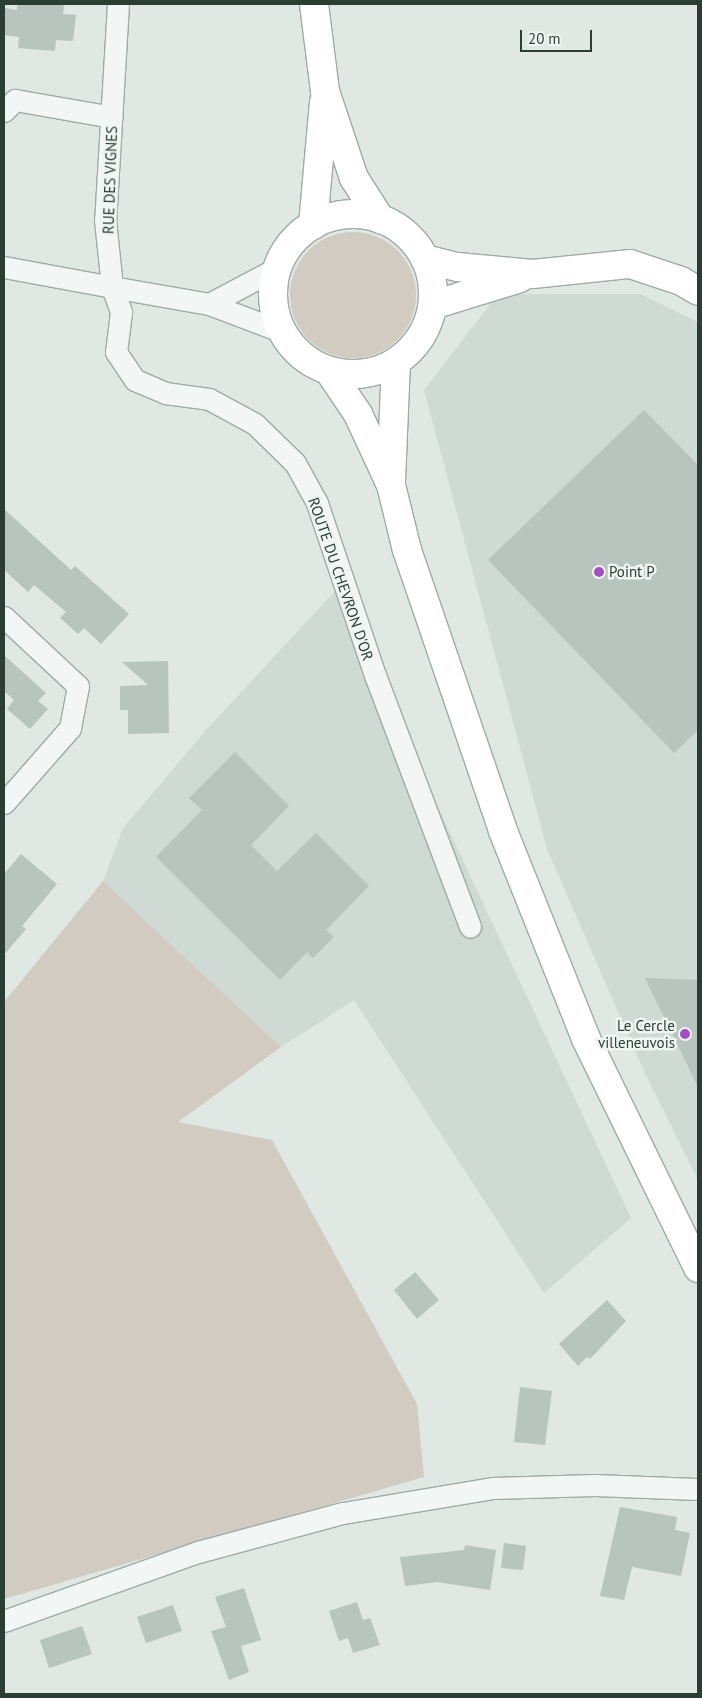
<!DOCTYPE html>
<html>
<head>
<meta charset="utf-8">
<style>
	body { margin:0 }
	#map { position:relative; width:702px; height:1698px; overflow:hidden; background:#e0e8e4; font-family:"PT Sans",sans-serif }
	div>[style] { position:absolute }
	.built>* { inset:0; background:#cedad3 }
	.green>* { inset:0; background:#d1cbc2 }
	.round { border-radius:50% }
	.building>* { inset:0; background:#b8c4be }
	.roads { filter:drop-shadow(1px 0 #9eaba5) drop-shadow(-1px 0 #9eaba5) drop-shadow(0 1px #9eaba5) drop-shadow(0 -1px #9eaba5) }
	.street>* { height:21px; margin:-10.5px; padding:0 10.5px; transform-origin:10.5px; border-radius:10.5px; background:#f2f6f4 }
	.secondary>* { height:28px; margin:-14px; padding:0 14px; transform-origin:14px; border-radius:14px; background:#fff }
	.primary>* { height:28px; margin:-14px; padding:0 14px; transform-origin:14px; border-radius:14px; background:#fff }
	.primary>.ring { margin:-14px; padding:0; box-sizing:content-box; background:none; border:28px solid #fff; border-radius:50% }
	.dots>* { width:14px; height:14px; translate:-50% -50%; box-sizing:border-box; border:2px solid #eff5f2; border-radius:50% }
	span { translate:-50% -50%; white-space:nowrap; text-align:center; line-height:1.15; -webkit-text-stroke:5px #eff5f2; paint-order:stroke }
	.street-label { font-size:15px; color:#2a3e34 }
	.poi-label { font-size:15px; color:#2a3e34 }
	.left { translate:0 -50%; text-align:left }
	.right { translate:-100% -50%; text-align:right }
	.frame { position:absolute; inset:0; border:5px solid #2a3e34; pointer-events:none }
	.scale { position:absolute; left:520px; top:30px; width:72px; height:22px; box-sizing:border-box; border:2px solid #2a3e34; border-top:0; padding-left:6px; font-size:15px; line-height:18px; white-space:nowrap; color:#2a3e34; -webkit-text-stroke:4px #eff5f2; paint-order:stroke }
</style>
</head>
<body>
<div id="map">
	<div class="built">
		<i style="clip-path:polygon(498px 294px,640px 294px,698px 322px,698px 1180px,642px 1067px,547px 849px,424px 390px)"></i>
		<i style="clip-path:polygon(336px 590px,631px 1218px,544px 1293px,354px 1000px,281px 1047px,103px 881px,123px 828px,207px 729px)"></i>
	</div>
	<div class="green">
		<i class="round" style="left:290px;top:232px;width:126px;height:126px"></i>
		<i style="clip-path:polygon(103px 881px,281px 1047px,178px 1122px,272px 1140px,417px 1404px,424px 1477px,4px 1599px,4px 1002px)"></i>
	</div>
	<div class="building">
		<i style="clip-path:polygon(17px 4px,64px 5px,63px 14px,76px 15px,73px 41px,56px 40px,55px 51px,18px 48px,19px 37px,4px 35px,5px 8px,17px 10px)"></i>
		<i style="clip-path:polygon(644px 410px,698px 465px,698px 730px,674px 753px,488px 560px)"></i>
		<i style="clip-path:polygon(4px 509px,71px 570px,75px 566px,129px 614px,101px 644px,84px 628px,78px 634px,60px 618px,66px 612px,34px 585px,28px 592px,4px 570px)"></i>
		<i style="clip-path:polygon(4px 655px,46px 693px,38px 701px,48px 709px,30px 729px,7px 709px,14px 700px,4px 691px)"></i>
		<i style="clip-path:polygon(168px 661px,169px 733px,128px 734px,128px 710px,120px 710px,120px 686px,148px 685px,122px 662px)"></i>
		<i style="clip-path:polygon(235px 752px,289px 806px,251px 845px,277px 871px,316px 833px,369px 886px,326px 930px,334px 937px,313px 958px,307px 952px,280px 980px,156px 857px,202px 810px,189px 798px)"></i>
		<i style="clip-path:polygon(21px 854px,57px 884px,22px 926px,26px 929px,4px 955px,4px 874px)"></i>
		<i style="clip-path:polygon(645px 978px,698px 980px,698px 1087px)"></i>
		<i style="clip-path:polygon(415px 1272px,439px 1300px,417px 1319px,394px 1290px)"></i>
		<i style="clip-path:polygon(607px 1300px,626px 1321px,590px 1359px,587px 1357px,578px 1366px,559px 1344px)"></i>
		<i style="clip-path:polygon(520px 1387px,552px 1391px,545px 1445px,514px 1442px)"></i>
		<i style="clip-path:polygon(620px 1507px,677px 1517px,675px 1530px,690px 1533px,681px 1576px,632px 1567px,624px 1600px,600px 1596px)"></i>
		<i style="clip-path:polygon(504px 1543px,526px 1546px,523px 1570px,501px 1568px)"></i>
		<i style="clip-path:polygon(465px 1545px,496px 1550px,490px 1590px,437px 1582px,405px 1586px,400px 1557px,464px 1550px)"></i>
		<i style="clip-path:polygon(244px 1588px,261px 1640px,241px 1646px,249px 1672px,229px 1680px,211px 1631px,226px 1627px,215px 1597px)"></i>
		<i style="clip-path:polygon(357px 1602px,363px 1620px,370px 1618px,380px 1645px,353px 1653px,348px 1638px,339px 1641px,329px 1611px)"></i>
		<i style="clip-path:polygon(173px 1605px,182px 1631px,146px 1643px,137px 1617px)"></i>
		<i style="clip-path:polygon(82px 1626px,92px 1654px,49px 1668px,40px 1640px)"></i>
	</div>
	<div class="roads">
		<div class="street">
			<i style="left:118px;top:4px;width:216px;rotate:93.4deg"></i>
			<i style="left:105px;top:220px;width:67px;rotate:84deg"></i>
			<i style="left:112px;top:287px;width:98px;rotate:9.9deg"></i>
			<i style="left:209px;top:304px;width:79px;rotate:20.7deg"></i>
			<i style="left:4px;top:111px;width:16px;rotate:-45deg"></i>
			<i style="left:15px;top:100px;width:98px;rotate:9.9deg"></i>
			<i style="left:4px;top:267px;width:110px;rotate:10.5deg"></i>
			<i style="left:112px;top:287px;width:27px;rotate:70deg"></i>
			<i style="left:121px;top:312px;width:40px;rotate:97.1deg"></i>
			<i style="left:116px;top:352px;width:34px;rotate:56deg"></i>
			<i style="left:135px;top:380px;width:33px;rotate:23deg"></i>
			<i style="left:165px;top:393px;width:44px;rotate:7.8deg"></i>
			<i style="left:209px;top:399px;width:52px;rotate:28.5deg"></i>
			<i style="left:255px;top:424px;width:56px;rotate:44.3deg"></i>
			<i style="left:295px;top:463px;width:46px;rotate:61.2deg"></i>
			<i style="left:317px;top:503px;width:182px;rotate:71.4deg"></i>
			<i style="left:375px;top:675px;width:269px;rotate:69.3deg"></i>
			<i style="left:209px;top:304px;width:77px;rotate:-27.9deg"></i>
			<i style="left:4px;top:617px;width:101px;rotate:43deg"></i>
			<i style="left:78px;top:686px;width:43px;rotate:100.8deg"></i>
			<i style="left:70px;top:728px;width:100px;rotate:131.3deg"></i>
			<i style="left:4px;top:1621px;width:206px;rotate:-19.6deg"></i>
			<i style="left:198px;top:1552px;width:150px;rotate:-15.1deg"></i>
			<i style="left:343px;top:1513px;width:151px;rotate:-9.5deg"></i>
			<i style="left:492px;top:1488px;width:103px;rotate:-1.7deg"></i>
			<i style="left:595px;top:1485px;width:103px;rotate:2.2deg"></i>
		</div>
		<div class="secondary">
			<i style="left:425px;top:259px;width:34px;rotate:14deg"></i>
			<i style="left:458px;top:267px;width:75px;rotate:5.3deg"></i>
			<i style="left:533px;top:274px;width:98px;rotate:-5.9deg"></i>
			<i style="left:630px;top:264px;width:54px;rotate:18.4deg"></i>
			<i style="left:681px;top:281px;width:20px;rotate:30deg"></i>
			<i style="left:433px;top:305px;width:91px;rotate:-17.2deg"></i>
		</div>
		<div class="primary">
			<i style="left:314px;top:4px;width:88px;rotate:82.8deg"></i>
			<i style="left:325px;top:91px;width:92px;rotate:71.6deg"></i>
			<i style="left:354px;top:178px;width:49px;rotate:57.6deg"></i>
			<i class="ring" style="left:273px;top:214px;width:132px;height:132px"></i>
			<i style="left:313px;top:225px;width:123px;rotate:-84.9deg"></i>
			<i style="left:329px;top:371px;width:52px;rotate:56deg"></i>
			<i style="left:358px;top:414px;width:78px;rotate:65.1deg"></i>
			<i style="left:391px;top:485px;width:67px;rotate:76.2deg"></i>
			<i style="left:407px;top:550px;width:297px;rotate:71.1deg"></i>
			<i style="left:503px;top:831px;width:224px;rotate:68.2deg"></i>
			<i style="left:586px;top:1039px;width:255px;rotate:63.9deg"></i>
			<i style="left:391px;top:481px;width:119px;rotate:-87.6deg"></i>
		</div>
	</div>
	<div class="dots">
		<i style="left:599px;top:572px;background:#a34ec4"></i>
		<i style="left:685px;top:1034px;background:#a34ec4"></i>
	</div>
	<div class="street-label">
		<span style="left:110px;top:180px;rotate:-88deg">RUE DES VIGNES</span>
		<span style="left:341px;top:579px;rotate:71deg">ROUTE DU CHEVRON D'OR</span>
	</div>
	<div class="poi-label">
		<span class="left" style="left:609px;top:572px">Point P</span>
		<span class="right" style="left:675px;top:1034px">Le Cercle<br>villeneuvois</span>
	</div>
	<div class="frame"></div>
	<div class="scale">20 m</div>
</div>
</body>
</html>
